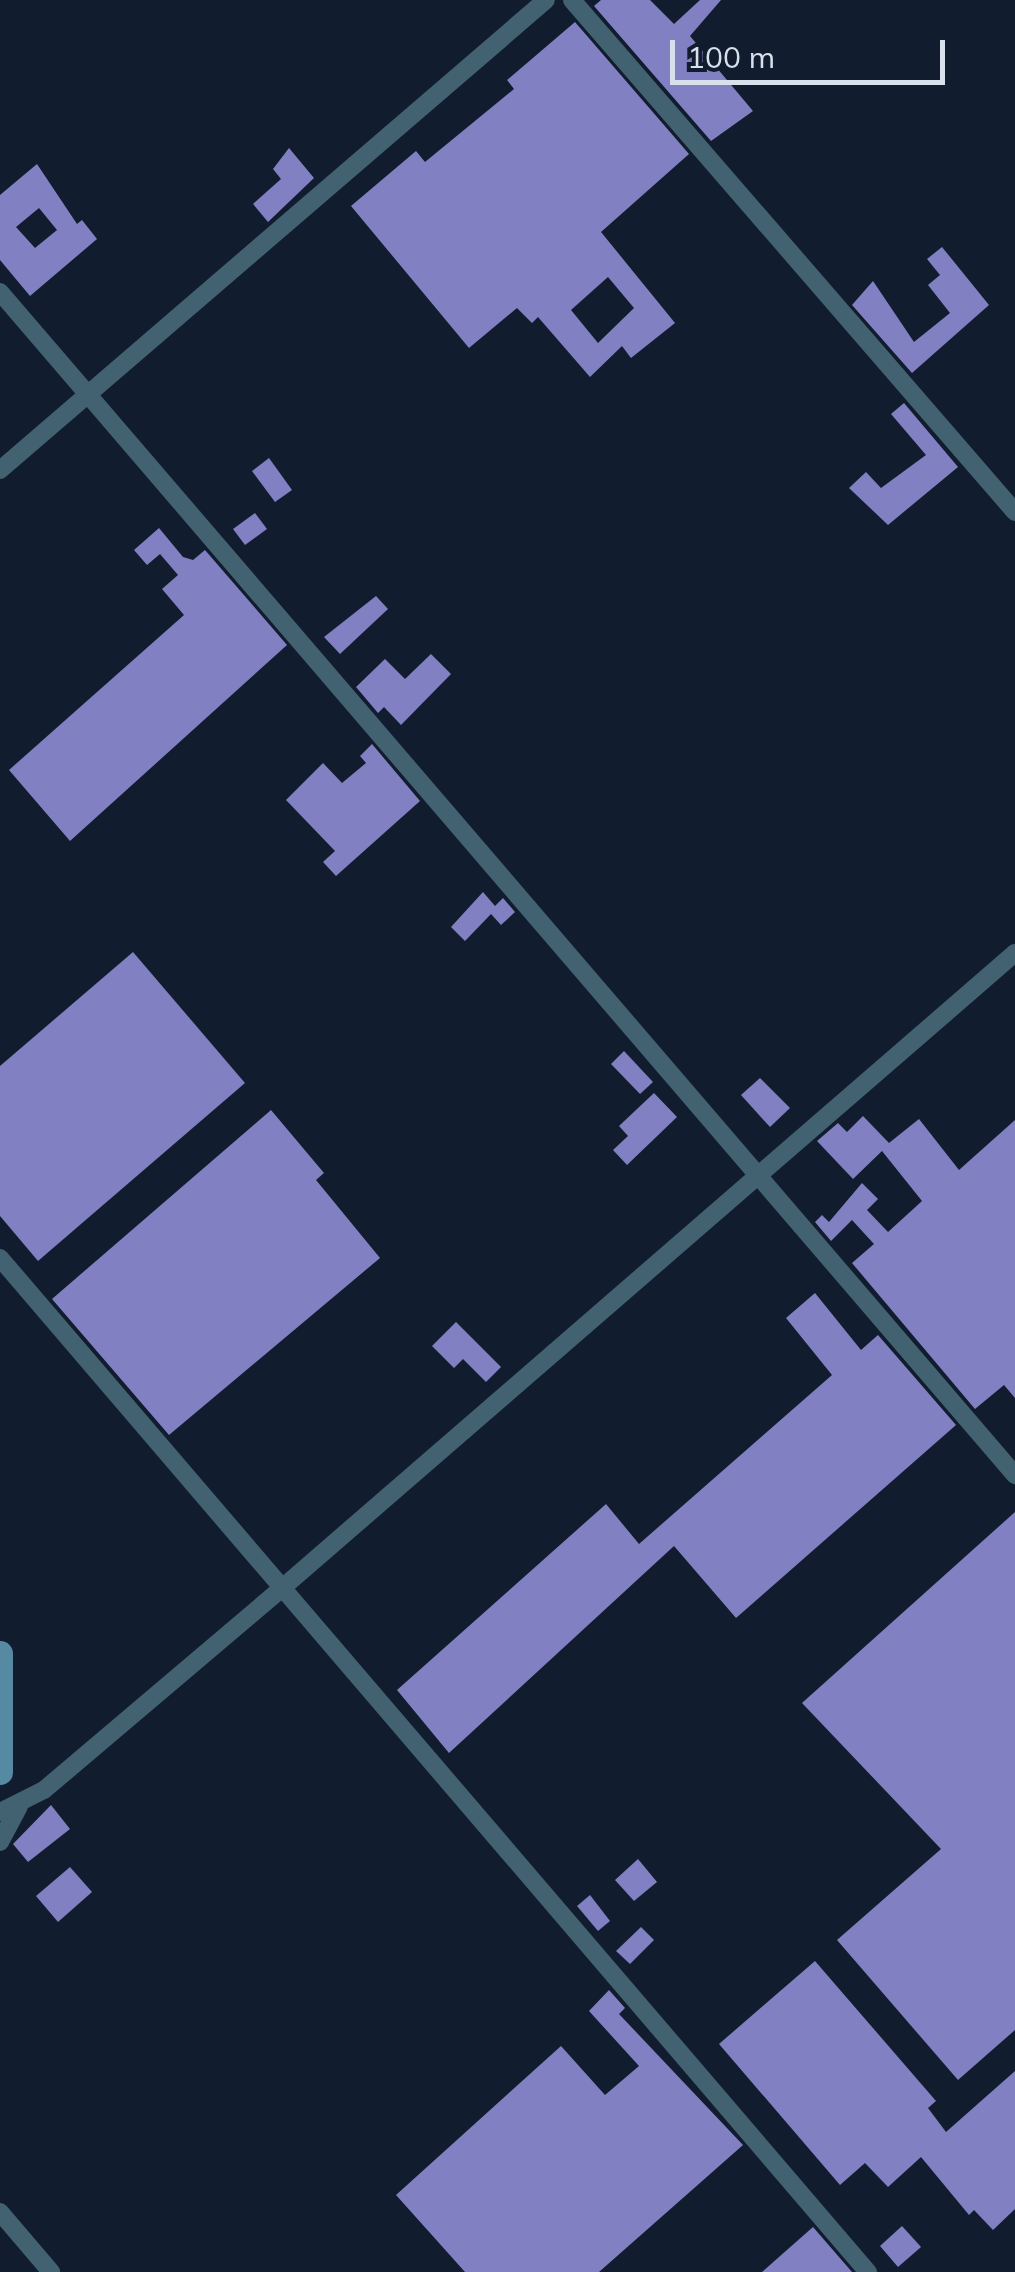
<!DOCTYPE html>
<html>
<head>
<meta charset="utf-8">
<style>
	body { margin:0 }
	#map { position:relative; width:1015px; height:2272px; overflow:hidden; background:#111d2e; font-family:Mulish,sans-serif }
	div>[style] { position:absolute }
	.building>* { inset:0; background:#8180c2 }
	.minor>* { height:18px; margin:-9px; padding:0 9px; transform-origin:9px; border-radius:9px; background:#426272 }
	.secondary>* { height:25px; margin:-12.5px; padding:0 12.5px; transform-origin:12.5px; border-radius:12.5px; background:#558aa2 }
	span { translate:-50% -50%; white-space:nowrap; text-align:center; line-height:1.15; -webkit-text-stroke:10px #111d2e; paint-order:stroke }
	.scale { position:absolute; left:670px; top:40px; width:275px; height:45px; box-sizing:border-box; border:5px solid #d7e0eb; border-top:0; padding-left:12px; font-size:30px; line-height:35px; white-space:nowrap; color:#d7e0eb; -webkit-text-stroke:8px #111d2e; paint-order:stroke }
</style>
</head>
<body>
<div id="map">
	<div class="building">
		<i style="clip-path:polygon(601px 0,650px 0,674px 24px,700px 0,721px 0,690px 36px,753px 111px,711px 141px,594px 6px)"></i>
		<i style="clip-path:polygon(evenodd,575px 22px,689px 154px,601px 232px,675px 323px,631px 358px,622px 346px,590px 377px,538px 317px,532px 323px,517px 308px,469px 348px,351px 206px,416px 151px,425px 162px,514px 89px,507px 80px,575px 22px,608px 277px,634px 308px,598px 343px,571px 310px,608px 277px)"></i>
		<i style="clip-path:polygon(289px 148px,314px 178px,268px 222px,253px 204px,281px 179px,273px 169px)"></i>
		<i style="clip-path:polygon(evenodd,37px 164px,77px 224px,82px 220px,97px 239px,30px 296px,0 260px,0 195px,37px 164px,39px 208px,57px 230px,35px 248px,16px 227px,39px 208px)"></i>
		<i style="clip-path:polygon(942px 247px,989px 305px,912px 373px,852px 305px,873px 281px,914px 342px,950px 313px,928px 285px,940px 275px,927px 259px)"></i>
		<i style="clip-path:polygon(904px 403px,958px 467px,888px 525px,849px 488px,866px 472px,881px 488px,926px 455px,891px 414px)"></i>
		<i style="clip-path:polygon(269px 458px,292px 490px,275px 502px,252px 471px)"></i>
		<i style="clip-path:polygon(255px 513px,267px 529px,245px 545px,233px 529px)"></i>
		<i style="clip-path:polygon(159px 528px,183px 557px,193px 560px,205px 550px,287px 645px,70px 841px,9px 770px,184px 615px,162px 589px,178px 575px,160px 554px,147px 565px,134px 550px)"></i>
		<i style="clip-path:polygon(376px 596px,388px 609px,340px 654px,324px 637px)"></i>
		<i style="clip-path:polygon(431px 654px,451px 674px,401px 725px,384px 707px,378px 713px,356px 687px,385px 659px,405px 679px)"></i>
		<i style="clip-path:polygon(372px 744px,420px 801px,336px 876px,323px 862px,335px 851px,286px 800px,323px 763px,342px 783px,366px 763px,360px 756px)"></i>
		<i style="clip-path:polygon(483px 892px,495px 906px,503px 898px,515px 912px,501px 925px,491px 914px,465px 941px,451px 927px)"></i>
		<i style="clip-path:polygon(133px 952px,245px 1083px,38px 1261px,0 1216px,0 1066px)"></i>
		<i style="clip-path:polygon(624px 1051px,653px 1082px,640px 1094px,611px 1064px)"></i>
		<i style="clip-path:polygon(760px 1078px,790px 1108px,770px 1127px,741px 1095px)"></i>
		<i style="clip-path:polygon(654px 1093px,677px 1117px,627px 1165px,613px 1150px,628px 1136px,619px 1126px)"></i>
		<i style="clip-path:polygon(271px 1110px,324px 1173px,316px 1180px,380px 1258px,169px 1435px,52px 1299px)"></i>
		<i style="clip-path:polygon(863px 1116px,889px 1143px,919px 1119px,959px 1170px,1015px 1120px,1015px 1398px,1004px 1385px,975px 1409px,852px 1263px,874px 1244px,852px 1220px,831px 1241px,815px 1222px,822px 1215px,829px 1222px,862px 1183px,878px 1199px,867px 1210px,888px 1232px,922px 1201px,882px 1151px,853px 1179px,817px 1141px,838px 1123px,847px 1132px)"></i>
		<i style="clip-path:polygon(815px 1293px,861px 1350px,878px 1335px,956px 1425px,736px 1618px,674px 1546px,449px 1753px,397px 1690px,606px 1504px,639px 1544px,832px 1375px,786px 1318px)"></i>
		<i style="clip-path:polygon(456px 1322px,501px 1367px,486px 1382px,463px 1359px,454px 1368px,432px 1346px)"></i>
		<i style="clip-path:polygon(1015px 1512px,1015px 2030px,958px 2080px,837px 1940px,941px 1849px,802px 1703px)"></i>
		<i style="clip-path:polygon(51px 1805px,70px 1829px,28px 1862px,13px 1844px)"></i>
		<i style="clip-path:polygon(638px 1859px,657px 1882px,634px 1901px,615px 1880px)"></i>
		<i style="clip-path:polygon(70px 1867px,92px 1892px,58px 1922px,36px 1896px)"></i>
		<i style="clip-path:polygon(590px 1895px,610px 1921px,598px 1931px,577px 1906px)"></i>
		<i style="clip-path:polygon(641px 1927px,654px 1940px,630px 1964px,616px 1951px)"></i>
		<i style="clip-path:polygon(815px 1961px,936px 2101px,928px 2108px,946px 2132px,1015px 2071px,1015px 2209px,993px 2230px,974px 2210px,969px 2215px,921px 2157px,888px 2187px,865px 2163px,840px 2185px,719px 2044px)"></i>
		<i style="clip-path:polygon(609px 1990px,625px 2008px,619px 2014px,743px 2145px,599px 2272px,465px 2272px,396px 2195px,561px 2046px,605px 2095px,639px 2066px,589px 2011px)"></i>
		<i style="clip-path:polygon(902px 2226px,921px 2247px,898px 2267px,880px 2246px)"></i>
		<i style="clip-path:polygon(813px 2227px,852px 2272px,762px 2272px)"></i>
	</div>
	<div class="minor">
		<i style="left:572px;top:0;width:677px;rotate:49.13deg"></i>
		<i style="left:0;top:292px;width:1559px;rotate:49.37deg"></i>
		<i style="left:0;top:470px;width:720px;rotate:-40.72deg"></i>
		<i style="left:0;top:1258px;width:1335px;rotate:49.44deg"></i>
		<i style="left:0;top:1812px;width:49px;rotate:-26.6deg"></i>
		<i style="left:44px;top:1790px;width:311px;rotate:-40.3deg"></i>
		<i style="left:281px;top:1589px;width:971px;rotate:-40.91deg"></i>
		<i style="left:0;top:1842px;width:40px;rotate:-62deg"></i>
		<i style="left:0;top:2212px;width:79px;rotate:49.6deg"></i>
	</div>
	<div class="secondary">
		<i style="left:0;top:1653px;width:119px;rotate:90deg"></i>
	</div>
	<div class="scale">100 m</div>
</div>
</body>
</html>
